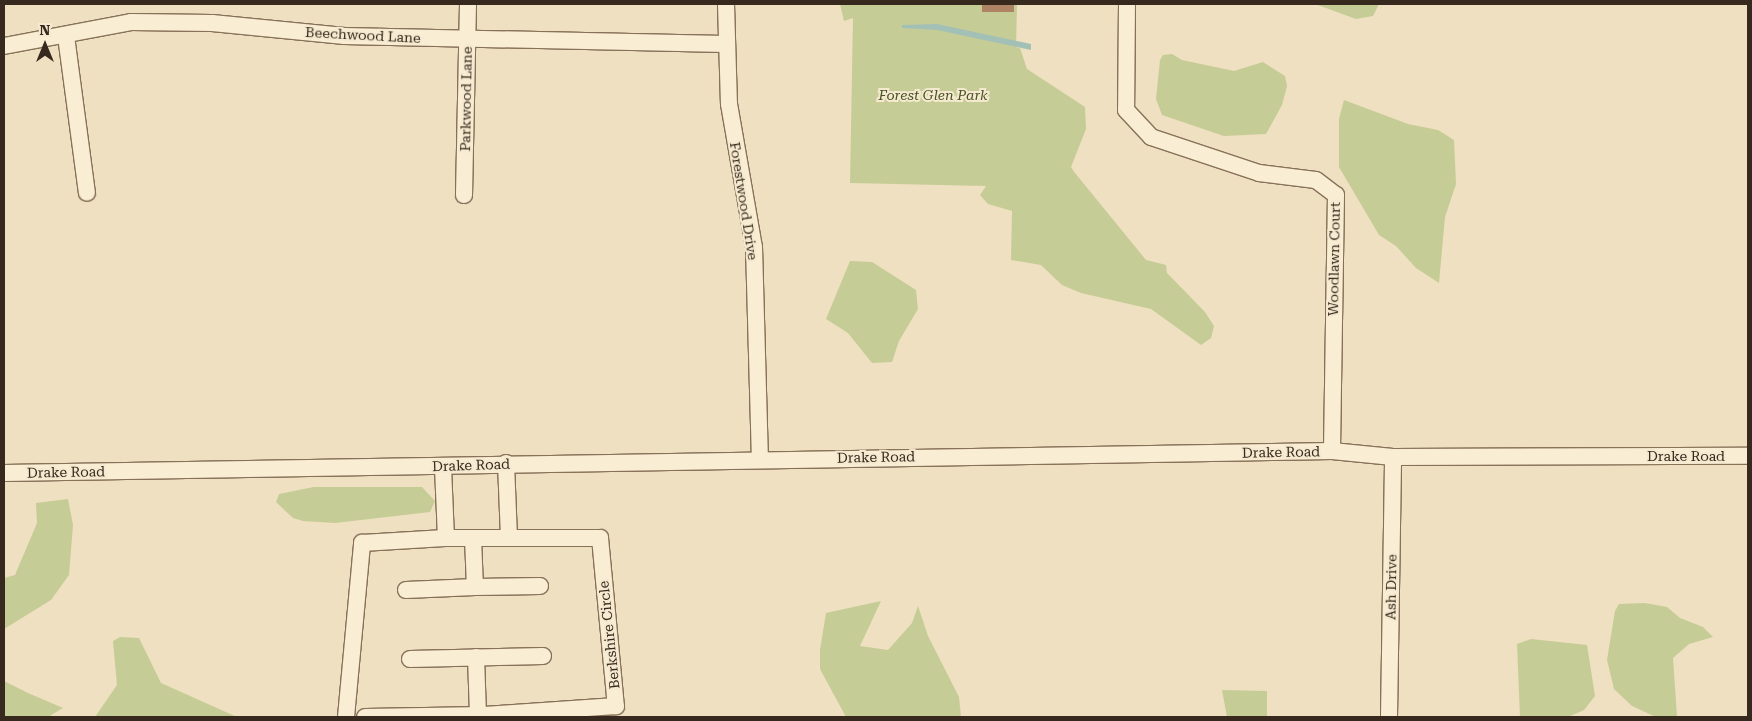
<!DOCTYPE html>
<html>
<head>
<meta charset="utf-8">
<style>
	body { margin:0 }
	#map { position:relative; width:1752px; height:721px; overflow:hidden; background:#eee0c0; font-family:"Roboto Serif",serif }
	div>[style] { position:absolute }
	.green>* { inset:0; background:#c6cc95 }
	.water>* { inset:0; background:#a3c0b7 }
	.roads { filter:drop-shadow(1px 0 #877158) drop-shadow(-1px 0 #877158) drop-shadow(0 1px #877158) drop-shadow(0 -1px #877158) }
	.minor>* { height:16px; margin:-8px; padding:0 8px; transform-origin:8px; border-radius:8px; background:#f9edd4 }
	.wall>* { inset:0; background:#af8465 }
	span { translate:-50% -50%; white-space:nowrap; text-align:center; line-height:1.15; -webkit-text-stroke:4px #f5ead0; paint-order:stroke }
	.street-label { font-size:14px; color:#37291d }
	.park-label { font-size:14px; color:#475323; font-style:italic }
	.frame { position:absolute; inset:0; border:5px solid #37291d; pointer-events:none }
	.north { position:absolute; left:20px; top:20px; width:50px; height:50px; -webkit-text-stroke:4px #f5ead0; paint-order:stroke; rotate:0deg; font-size:14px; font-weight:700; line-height:20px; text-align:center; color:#37291d }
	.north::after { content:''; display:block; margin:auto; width:18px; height:22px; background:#37291d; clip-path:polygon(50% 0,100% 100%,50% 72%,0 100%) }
</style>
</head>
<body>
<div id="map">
	<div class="green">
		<i style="clip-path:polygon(840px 4px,1017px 4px,1016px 47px,1020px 48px,1027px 69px,1085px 107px,1086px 129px,1071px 167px,1075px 173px,1146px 260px,1166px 265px,1167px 273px,1205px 312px,1214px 326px,1211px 338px,1201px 345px,1151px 309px,1081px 293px,1062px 285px,1041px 265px,1011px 260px,1012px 211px,988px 204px,980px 195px,986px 186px,850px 183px,853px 18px,844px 21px)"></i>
		<i style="clip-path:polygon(1315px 4px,1379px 4px,1373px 16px,1356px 19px)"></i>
		<i style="clip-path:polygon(1172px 54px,1182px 60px,1234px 71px,1263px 62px,1285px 76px,1287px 86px,1282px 105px,1266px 134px,1224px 136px,1162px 115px,1156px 99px,1160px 60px,1163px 55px)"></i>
		<i style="clip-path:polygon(1344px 100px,1408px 124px,1438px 130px,1454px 140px,1456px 184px,1445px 217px,1439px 283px,1416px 268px,1396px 246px,1379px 235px,1339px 167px,1339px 119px)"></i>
		<i style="clip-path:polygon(850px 261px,872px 262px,916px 290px,918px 309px,899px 341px,892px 362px,872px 363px,848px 333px,826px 319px)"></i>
		<i style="clip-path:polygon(314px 487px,422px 487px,435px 501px,430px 512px,335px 523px,303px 521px,293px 518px,276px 502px,279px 494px)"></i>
		<i style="clip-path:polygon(68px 499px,73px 525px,69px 575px,51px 600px,4px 629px,4px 578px,15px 575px,37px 523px,36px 503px)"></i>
		<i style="clip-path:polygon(881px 601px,860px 646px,888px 650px,912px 623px,918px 606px,928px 636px,959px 697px,961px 717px,846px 717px,820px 669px,820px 650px,826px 613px)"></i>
		<i style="clip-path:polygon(1645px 603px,1667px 607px,1680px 618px,1703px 627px,1713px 637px,1689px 644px,1673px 658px,1677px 717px,1656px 717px,1632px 706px,1614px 689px,1607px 660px,1615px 611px,1619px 604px)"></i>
		<i style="clip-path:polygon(120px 637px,139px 638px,161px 683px,237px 717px,95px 717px,117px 685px,113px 641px)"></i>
		<i style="clip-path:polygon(1531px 639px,1587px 645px,1595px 696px,1584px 710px,1568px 717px,1520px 717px,1517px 644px)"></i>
		<i style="clip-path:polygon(4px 681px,28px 693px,63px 708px,48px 717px,4px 717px)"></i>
		<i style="clip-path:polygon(1222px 690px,1267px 691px,1267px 717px,1227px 717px)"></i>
	</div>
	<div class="water">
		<i style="clip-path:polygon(937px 24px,1031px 44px,1031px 50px,937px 30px,902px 28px,902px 25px)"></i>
	</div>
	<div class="roads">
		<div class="minor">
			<i style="left:726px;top:4px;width:100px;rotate:88.3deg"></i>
			<i style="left:729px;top:104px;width:145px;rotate:80.1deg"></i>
			<i style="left:754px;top:247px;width:211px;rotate:88.4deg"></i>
			<i style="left:1127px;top:4px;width:106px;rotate:90.5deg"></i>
			<i style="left:1126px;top:110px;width:37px;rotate:47deg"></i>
			<i style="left:1151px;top:137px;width:114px;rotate:18.4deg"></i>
			<i style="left:1259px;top:173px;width:57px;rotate:7deg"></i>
			<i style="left:1316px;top:180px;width:25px;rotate:37deg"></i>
			<i style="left:1336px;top:195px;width:256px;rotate:90.9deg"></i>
			<i style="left:66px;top:36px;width:158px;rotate:82.4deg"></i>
			<i style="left:4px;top:46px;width:129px;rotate:-10.7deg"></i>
			<i style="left:131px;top:22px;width:81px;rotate:0.7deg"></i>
			<i style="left:212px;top:23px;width:133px;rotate:5.6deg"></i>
			<i style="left:344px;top:36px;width:381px;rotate:1.2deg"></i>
			<i style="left:464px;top:195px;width:191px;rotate:-88.8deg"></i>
			<i style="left:506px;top:463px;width:75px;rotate:87.7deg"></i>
			<i style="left:443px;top:467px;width:71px;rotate:87.6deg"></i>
			<i style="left:4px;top:473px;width:1328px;rotate:-0.95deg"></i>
			<i style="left:1332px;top:451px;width:61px;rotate:5.6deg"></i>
			<i style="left:1393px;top:457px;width:355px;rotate:-0.2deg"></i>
			<i style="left:473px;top:538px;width:49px;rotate:87.7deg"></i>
			<i style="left:475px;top:587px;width:65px;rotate:-0.9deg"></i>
			<i style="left:406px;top:590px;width:69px;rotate:-2.5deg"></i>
			<i style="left:476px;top:657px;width:58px;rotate:88deg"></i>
			<i style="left:410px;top:659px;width:133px;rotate:-1.3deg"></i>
			<i style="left:346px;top:717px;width:175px;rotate:-84.7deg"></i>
			<i style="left:362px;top:543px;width:83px;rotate:-3.4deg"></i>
			<i style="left:445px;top:538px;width:155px"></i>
			<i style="left:600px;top:538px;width:169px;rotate:84.6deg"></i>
			<i style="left:616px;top:706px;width:132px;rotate:176.1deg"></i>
			<i style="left:484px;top:715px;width:119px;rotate:179deg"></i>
			<i style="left:1389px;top:717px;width:260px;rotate:-89.1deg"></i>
		</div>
	</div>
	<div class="wall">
		<i style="clip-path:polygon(982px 4px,1014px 4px,1014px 12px,982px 12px)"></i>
	</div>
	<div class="street-label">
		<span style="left:363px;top:35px;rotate:3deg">Beechwood Lane</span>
		<span style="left:466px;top:99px;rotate:-89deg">Parkwood Lane</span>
		<span style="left:744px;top:201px;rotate:81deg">Forestwood Drive</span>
		<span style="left:1334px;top:259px;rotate:-89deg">Woodlawn Court</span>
		<span style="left:1281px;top:452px;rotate:-1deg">Drake Road</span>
		<span style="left:1686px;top:456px">Drake Road</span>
		<span style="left:876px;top:457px;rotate:-1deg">Drake Road</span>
		<span style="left:471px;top:465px;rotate:-2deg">Drake Road</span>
		<span style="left:66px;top:472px;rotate:-1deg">Drake Road</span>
		<span style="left:1391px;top:587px;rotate:-89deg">Ash Drive</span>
		<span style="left:609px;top:635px;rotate:-96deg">Berkshire Circle</span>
	</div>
	<div class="park-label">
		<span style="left:933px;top:95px">Forest Glen Park</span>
	</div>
	<div class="frame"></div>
	<div class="north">N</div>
</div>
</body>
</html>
